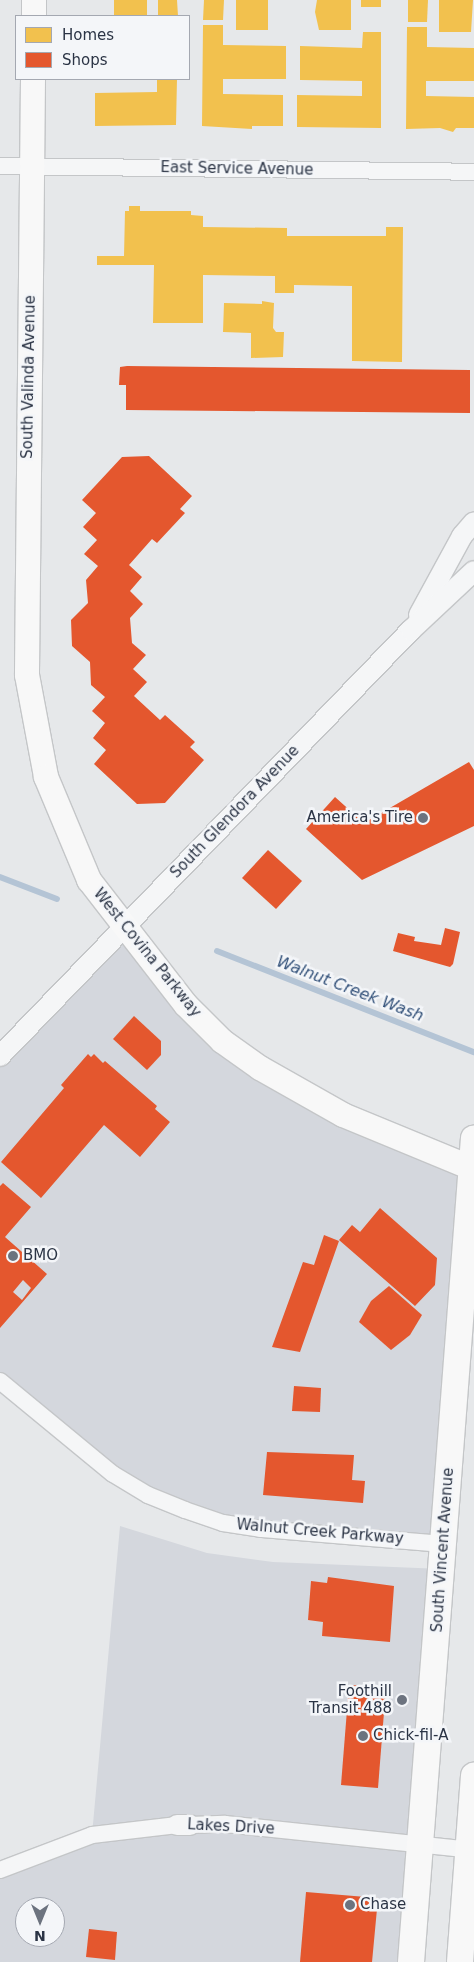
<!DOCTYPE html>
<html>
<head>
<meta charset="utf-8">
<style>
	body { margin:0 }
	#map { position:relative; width:474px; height:1962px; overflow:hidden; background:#e6e8ea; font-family:"DejaVu Sans",sans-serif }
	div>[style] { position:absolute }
	.built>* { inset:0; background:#d4d7dd }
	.homes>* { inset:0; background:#f2c14e }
	.shops>* { inset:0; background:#e4572e }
	.stream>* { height:6px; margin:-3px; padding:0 3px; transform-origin:3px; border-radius:3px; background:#b4c4d5 }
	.roads { filter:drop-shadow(1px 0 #c4c6c8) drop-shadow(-1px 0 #c4c6c8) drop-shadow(0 1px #c4c6c8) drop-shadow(0 -1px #c4c6c8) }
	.minor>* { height:16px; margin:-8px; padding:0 8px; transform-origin:8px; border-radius:8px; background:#f5f6f7 }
	.tertiary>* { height:20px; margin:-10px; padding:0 10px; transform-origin:10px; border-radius:10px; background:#f5f6f7 }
	.secondary>* { height:24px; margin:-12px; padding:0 12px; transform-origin:12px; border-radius:12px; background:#f8f8f8 }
	.primary>* { height:26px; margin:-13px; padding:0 13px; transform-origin:13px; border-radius:13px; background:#f8f8f8 }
	.dots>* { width:14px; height:14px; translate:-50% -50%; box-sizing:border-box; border:2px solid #f4f6f9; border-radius:50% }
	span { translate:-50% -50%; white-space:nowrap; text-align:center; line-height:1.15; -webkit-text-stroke:5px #f4f6f9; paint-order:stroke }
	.street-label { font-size:15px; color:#2b3445 }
	.poi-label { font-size:15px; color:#2b3445 }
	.right { translate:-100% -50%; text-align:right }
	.left { translate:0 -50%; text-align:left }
	.water-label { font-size:16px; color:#34527a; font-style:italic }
	.legend { position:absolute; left:15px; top:15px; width:175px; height:65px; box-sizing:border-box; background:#f4f6f9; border:1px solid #a4a8b1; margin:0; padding:6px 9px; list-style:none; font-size:15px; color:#2b3445 }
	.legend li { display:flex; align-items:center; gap:10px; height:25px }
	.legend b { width:25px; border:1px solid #a4a8b1 }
	.north { position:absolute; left:15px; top:1897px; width:50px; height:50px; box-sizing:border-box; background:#f4f6f9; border:1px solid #a4a8b1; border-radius:50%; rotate:180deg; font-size:14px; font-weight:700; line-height:20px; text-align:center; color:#2b3445 }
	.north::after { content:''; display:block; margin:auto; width:18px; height:22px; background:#6c737f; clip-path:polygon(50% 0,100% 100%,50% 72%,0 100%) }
</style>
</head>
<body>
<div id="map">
	<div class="built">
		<i style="clip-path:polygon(125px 929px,222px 1041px,471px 1168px,444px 1544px,261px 1529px,148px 1494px,0 1381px,0 1056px)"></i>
		<i style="clip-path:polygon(evenodd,120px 1526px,207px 1553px,273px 1562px,442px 1569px,411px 1962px,0 1962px,0 1870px,92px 1835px,120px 1526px,25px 1907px,55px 1907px,55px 1937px,25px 1937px,25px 1907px)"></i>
	</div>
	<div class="homes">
		<i style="clip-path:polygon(114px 0,147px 0,147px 16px,114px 16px)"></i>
		<i style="clip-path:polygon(158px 0,177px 0,178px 16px,158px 16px)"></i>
		<i style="clip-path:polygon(204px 0,224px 0,223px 20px,203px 20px)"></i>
		<i style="clip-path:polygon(236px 0,268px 0,268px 30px,236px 30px)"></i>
		<i style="clip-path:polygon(317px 0,351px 0,351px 30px,319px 30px,315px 12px)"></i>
		<i style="clip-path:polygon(361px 0,381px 0,381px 7px,361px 7px)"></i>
		<i style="clip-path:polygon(408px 0,428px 0,427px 22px,408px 22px)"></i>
		<i style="clip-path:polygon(439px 0,473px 0,471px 32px,439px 32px)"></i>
		<i style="clip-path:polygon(203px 25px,223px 25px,223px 45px,286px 46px,286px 79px,223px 79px,223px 94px,283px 95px,283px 126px,252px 126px,252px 129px,202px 126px)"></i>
		<i style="clip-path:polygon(407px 27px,427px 27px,427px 47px,474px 48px,474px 81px,426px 81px,426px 96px,474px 97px,474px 128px,456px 128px,453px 132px,440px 128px,406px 129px)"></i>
		<i style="clip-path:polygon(363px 32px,381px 32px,381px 128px,297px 127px,297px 95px,362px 96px,362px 81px,300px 80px,300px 46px,362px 48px)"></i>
		<i style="clip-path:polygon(157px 79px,177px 79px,176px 125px,95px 126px,95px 93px,157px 92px)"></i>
		<i style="clip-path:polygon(129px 206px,140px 206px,140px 211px,191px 211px,191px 215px,203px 216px,203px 227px,287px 228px,287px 236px,386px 236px,386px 227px,403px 227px,402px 362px,352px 361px,352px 286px,294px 285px,294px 293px,275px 293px,275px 276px,203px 275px,203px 323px,153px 323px,154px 265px,97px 265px,97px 256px,124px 256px,125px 211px,129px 211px)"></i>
		<i style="clip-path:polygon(262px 301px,274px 303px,273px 328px,276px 332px,284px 332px,283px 357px,251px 358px,251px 333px,223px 332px,224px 303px,262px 304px)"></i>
	</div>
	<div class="shops">
		<i style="clip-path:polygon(127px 366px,470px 370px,470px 413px,126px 410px,126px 385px,119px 385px,120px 367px)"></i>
		<i style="clip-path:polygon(149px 456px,192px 496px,180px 509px,185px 513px,157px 543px,152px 539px,129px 565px,142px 577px,130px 591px,143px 604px,130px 618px,132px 643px,146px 655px,133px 669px,147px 682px,134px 696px,160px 720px,165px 715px,195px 742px,190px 747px,204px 760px,165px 803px,137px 804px,94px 764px,106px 750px,93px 738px,105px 723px,92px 711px,105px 697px,91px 685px,90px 662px,72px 646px,71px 620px,88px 603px,86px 580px,98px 566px,84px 554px,97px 540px,83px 527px,96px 513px,82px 500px,122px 457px)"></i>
		<i style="clip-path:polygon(469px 762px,474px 770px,474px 826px,362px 880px,306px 829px,335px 797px,364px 823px)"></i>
		<i style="clip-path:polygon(268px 850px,302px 881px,276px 909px,242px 878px)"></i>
		<i style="clip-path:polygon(445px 928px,460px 932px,453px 964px,450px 967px,393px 951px,398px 933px,415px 937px,414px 941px,441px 945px)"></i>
		<i style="clip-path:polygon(134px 1016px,161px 1041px,161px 1055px,147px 1070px,113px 1039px)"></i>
		<i style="clip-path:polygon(88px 1054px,91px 1057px,94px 1054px,103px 1063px,105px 1061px,157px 1106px,155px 1109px,170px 1122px,140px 1157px,104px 1125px,41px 1198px,1px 1162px,64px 1088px,61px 1085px)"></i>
		<i style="clip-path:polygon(evenodd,3px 1183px,31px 1207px,5px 1237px,47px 1274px,0 1328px,0 1186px,3px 1183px,23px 1280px,31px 1288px,22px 1300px,13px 1292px,23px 1280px)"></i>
		<i style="clip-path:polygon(380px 1208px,437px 1258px,435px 1285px,415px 1306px,339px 1240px,352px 1225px,360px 1232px)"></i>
		<i style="clip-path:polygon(324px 1235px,339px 1241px,300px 1352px,272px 1347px,303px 1262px,314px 1265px)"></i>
		<i style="clip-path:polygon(389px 1286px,422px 1315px,410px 1335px,391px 1350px,359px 1322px,371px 1301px)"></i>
		<i style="clip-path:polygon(294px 1386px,321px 1388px,320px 1412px,292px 1411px)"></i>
		<i style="clip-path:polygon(267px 1452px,354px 1455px,352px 1480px,365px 1481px,363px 1503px,263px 1495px)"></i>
		<i style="clip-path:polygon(328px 1577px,394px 1586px,390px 1642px,322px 1636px,323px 1622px,308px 1620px,311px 1581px,327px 1583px)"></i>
		<i style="clip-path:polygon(349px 1685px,386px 1687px,378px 1788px,341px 1785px)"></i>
		<i style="clip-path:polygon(306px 1892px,378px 1898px,372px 1962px,300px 1962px)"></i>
		<i style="clip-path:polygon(89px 1929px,117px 1932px,115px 1960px,86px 1957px)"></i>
	</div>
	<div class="stream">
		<i style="left:0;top:877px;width:61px;rotate:21.1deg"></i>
		<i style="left:217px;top:951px;width:276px;rotate:21.5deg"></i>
	</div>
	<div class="roads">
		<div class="minor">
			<i style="left:0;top:166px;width:474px;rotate:0.7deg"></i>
			<i style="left:0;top:1381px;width:146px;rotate:39.5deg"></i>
			<i style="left:113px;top:1474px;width:41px;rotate:31deg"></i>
			<i style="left:148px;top:1495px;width:40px;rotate:22deg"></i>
			<i style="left:185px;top:1510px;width:40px;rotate:18.9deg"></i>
			<i style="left:223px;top:1523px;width:38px;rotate:9deg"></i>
			<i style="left:261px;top:1529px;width:184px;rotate:4.7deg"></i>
			<i style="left:190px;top:1825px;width:35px;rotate:-2deg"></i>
			<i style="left:225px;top:1824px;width:250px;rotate:6deg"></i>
			<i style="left:0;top:1870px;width:98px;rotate:-20.8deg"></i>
			<i style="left:92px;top:1835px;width:86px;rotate:-6.7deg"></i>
		</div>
		<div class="tertiary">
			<i style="left:419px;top:615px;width:90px;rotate:-61.4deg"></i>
			<i style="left:462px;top:536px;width:18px;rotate:-49deg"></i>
			<i style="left:0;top:1056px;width:592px;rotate:-46.03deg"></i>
			<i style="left:411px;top:630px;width:86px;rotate:-43.1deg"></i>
			<i style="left:177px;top:1825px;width:13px"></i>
		</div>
		<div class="secondary">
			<i style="left:34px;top:16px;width:16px;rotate:-90deg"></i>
			<i style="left:33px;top:79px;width:596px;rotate:90.58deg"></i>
			<i style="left:27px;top:675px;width:104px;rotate:79.4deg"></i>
			<i style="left:46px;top:777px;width:112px;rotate:67.3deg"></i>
			<i style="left:89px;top:880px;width:158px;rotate:52.2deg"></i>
			<i style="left:186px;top:1005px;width:51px;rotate:45deg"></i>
			<i style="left:222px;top:1041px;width:47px;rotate:35.4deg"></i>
			<i style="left:260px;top:1068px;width:95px;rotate:29.5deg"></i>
			<i style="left:343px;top:1115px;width:142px;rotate:22.4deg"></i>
		</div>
		<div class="primary">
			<i style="left:411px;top:1962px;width:826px;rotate:-85.63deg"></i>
			<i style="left:460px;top:1962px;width:187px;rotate:-85.7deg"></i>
		</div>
	</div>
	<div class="dots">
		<i style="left:423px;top:818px;background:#6c737f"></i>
		<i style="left:13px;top:1256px;background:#6c737f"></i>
		<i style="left:402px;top:1700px;background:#6c737f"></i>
		<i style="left:363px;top:1736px;background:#6c737f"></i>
		<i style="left:350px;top:1905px;background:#6c737f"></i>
	</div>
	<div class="street-label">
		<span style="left:237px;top:169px;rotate:1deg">East Service Avenue</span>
		<span style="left:29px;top:377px;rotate:-89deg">South Valinda Avenue</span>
		<span style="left:235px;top:812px;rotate:-46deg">South Glendora Avenue</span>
		<span style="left:147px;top:953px;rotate:51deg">West Covina Parkway</span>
		<span style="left:320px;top:1532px;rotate:5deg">Walnut Creek Parkway</span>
		<span style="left:443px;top:1550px;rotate:-86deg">South Vincent Avenue</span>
		<span style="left:231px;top:1827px;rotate:3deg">Lakes Drive</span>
	</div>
	<div class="poi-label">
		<span class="right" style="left:413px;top:818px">America's Tire</span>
		<span class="left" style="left:23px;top:1256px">BMO</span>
		<span class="right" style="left:392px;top:1700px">Foothill<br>Transit 488</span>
		<span class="left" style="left:373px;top:1736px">Chick-fil-A</span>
		<span class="left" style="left:360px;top:1905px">Chase</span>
	</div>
	<div class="water-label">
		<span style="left:350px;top:989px;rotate:21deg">Walnut Creek Wash</span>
	</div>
	<ul class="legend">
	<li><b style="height:14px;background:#f2c14e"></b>Homes</li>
	<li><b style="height:14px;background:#e4572e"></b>Shops</li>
	</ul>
	<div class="north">N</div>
</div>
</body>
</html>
